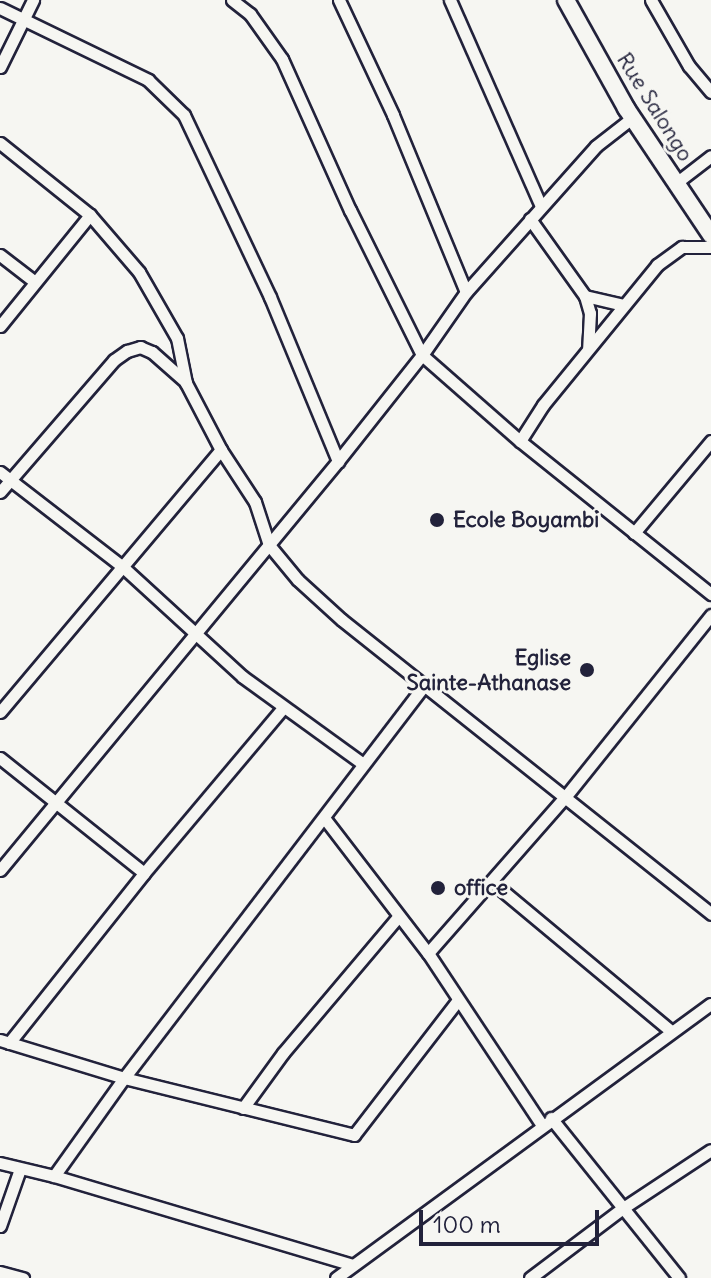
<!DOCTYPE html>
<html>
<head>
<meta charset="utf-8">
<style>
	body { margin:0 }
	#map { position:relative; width:711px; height:1278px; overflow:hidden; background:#f6f6f2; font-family:Delius,sans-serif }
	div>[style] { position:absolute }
	.roads { filter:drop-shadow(2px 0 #22223b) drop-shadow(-2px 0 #22223b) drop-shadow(0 2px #22223b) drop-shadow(0 -2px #22223b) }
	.street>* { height:11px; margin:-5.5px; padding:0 5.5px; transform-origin:5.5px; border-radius:5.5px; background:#f6f6f2 }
	.secondary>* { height:16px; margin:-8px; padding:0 8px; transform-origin:8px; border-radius:8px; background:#f6f6f2 }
	.dots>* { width:22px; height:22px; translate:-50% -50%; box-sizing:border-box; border:4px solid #f6f6f2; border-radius:50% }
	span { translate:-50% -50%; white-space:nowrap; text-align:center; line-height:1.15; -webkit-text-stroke:6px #f6f6f2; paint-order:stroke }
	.street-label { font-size:22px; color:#22223b }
	.poi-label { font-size:22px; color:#22223b; font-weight:700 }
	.left { translate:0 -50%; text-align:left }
	.right { translate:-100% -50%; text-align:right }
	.scale { position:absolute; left:419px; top:1210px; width:180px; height:36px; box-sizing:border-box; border:4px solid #22223b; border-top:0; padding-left:10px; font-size:24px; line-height:28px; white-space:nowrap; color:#22223b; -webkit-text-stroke:6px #f6f6f2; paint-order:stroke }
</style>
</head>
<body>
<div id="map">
	<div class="roads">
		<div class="street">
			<i style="left:232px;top:0;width:23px;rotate:38deg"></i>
			<i style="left:250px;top:14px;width:55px;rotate:54.6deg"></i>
			<i style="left:282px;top:59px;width:166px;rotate:65.8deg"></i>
			<i style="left:350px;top:210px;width:162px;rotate:63.6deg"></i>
			<i style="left:422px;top:355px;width:130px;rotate:41.3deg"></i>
			<i style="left:520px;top:441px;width:245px;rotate:38.7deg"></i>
			<i style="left:339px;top:0;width:127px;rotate:64.8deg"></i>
			<i style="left:393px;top:115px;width:191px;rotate:67.6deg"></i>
			<i style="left:450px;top:0;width:225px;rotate:66.2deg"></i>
			<i style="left:651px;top:0;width:76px;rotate:60.1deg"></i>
			<i style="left:689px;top:66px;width:34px;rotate:50deg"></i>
			<i style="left:0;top:8px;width:165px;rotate:25.9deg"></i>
			<i style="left:148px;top:80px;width:50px;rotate:44.2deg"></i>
			<i style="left:184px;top:115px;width:201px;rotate:64.7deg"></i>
			<i style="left:270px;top:297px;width:178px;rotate:67.5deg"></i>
			<i style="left:0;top:67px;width:75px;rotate:-63.8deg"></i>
			<i style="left:0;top:143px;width:115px;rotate:38.7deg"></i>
			<i style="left:90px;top:215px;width:75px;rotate:49.3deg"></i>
			<i style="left:139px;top:272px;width:76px;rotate:60.1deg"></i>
			<i style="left:177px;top:338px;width:46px;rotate:78.7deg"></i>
			<i style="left:186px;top:383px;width:76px;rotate:62.4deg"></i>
			<i style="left:221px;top:450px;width:62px;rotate:56.8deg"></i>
			<i style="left:255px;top:502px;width:45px;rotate:72deg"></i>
			<i style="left:269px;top:545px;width:45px;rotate:50.4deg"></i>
			<i style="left:298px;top:580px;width:59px;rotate:42.3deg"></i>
			<i style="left:342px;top:620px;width:472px;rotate:38.5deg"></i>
			<i style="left:676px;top:183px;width:44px;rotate:-37.6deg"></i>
			<i style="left:530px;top:219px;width:95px;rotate:54.5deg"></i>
			<i style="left:585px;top:296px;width:18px;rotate:74deg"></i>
			<i style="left:590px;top:313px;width:35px;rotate:93deg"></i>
			<i style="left:0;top:255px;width:44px;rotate:37.6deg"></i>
			<i style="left:585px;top:296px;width:39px;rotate:13deg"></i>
			<i style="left:0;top:326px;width:143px;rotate:-51deg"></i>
			<i style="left:520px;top:441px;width:43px;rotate:-57.4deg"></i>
			<i style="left:543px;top:405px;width:181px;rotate:-50.8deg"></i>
			<i style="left:657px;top:265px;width:31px;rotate:-36deg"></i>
			<i style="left:682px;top:247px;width:29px"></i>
			<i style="left:0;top:472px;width:157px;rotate:37.7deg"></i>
			<i style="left:124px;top:568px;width:161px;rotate:42.5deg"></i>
			<i style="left:243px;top:677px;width:148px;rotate:35.9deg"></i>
			<i style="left:0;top:492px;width:174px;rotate:-49.2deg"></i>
			<i style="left:114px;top:360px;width:16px;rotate:-35deg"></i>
			<i style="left:127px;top:351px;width:14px;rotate:-17deg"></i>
			<i style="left:140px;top:347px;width:13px;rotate:23deg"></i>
			<i style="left:152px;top:352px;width:45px;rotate:41.4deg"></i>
			<i style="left:634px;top:533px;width:120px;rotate:-50.1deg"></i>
			<i style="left:0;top:712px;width:343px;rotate:-49.9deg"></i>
			<i style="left:0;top:758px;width:184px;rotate:38.6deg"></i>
			<i style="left:325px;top:819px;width:169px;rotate:52.5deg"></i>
			<i style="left:428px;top:953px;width:206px;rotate:56.5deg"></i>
			<i style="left:0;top:870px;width:531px;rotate:-50.43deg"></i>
			<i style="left:338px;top:461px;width:135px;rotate:-51.6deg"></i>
			<i style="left:422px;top:355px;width:77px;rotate:-55.1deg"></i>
			<i style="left:466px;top:292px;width:195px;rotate:-48.3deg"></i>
			<i style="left:596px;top:146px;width:46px;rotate:-37.9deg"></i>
			<i style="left:492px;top:882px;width:234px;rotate:39.8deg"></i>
			<i style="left:428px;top:953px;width:209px;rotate:-48.7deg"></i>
			<i style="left:566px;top:796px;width:232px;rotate:-51.3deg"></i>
			<i style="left:0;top:1040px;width:130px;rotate:17deg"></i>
			<i style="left:124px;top:1078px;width:237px;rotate:13.9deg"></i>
			<i style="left:354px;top:1135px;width:170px;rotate:-52.4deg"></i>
			<i style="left:9px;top:1043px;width:217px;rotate:-51.5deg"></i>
			<i style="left:144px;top:873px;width:216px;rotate:-49.9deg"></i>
			<i style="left:243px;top:1108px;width:68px;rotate:-54deg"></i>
			<i style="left:283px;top:1053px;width:177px;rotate:-49.8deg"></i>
			<i style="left:551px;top:1118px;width:205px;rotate:51.3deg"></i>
			<i style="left:0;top:1163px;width:56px;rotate:13.5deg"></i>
			<i style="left:54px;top:1176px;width:311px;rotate:16.6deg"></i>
			<i style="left:54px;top:1176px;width:120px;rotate:-54.5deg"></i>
			<i style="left:124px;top:1078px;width:494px;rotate:-52.6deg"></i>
			<i style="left:0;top:1226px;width:60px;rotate:-70.7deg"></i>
			<i style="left:0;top:1272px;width:24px;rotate:15deg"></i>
			<i style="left:336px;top:1278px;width:464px;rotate:-36.2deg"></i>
			<i style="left:530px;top:1278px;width:116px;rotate:-37deg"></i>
			<i style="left:623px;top:1208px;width:105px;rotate:-33.4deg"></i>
		</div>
		<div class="secondary">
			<i style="left:566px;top:0;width:124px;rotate:60.9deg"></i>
			<i style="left:626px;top:108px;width:153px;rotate:56.2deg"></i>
		</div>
	</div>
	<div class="dots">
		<i style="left:437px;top:520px;background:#22223b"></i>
		<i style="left:587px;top:670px;background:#22223b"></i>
		<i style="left:438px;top:888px;background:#22223b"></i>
	</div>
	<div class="street-label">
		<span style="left:655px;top:107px;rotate:58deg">Rue Salongo</span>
	</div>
	<div class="poi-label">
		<span class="left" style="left:453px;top:520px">Ecole Boyambi</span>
		<span class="right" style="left:571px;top:670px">Eglise<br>Sainte-Athanase</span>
		<span class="left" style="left:454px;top:888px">office</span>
	</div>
	<div class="scale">100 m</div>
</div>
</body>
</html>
